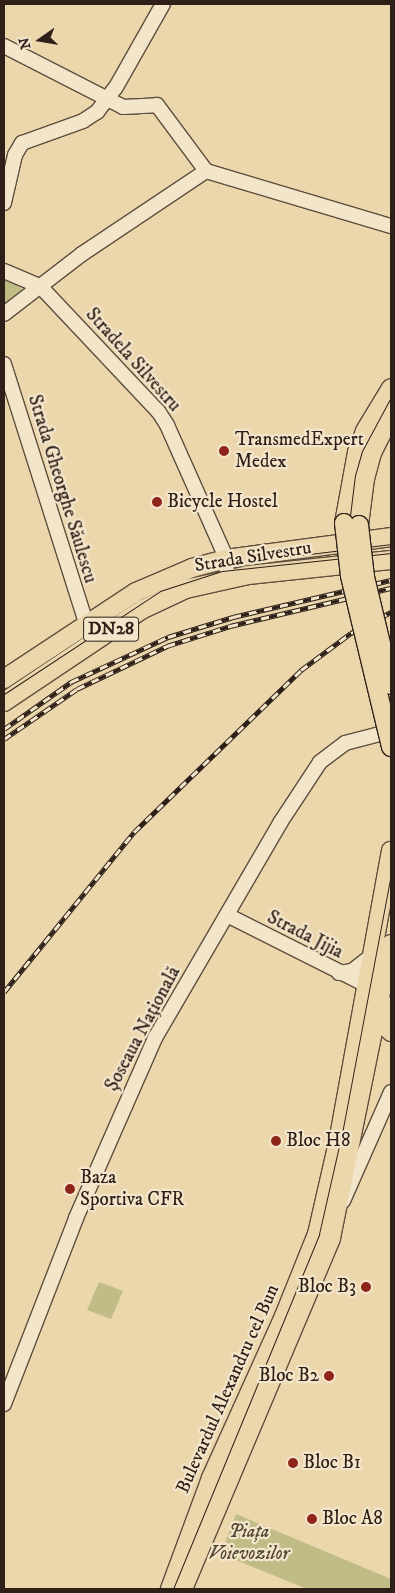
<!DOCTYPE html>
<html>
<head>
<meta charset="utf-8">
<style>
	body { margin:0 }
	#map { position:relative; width:395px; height:1593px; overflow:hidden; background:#ecd7ad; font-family:"IM FELL DW Pica",serif }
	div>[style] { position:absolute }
	.green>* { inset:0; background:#bfbc85 }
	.roads { filter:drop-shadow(1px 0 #5e4e3d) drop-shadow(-1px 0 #5e4e3d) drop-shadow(0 1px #5e4e3d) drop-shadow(0 -1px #5e4e3d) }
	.minor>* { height:14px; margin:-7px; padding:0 7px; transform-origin:7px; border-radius:7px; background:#f3e5ca }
	.major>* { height:18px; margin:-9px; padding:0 9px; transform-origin:9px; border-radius:9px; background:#ecd7ad }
	.tram>* { height:1px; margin:-0.5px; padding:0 0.5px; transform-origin:0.5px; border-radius:0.5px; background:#2e2018 }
	.rail>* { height:4.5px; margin-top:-2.25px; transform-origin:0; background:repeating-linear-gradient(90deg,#f3e5ca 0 8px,#2e2018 0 16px); box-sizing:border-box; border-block:1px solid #2e2018 }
	.bridges { filter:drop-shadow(1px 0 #2e2018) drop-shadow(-1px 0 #2e2018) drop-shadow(0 1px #2e2018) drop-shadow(0 -1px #2e2018) }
	.major-bridge>* { height:18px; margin:-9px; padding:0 9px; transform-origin:9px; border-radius:9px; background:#ecd7ad }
	.dots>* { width:14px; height:14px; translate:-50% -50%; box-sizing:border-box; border:2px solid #f3e5ca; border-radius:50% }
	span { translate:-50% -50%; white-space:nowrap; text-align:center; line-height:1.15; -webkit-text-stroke:4.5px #f3e5ca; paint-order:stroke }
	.shield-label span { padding:1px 4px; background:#f3e5ca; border:1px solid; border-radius:4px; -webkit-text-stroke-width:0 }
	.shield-label { font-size:18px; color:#2e2018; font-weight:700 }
	.street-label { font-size:19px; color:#2e2018 }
	.poi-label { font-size:19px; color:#2e2018 }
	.left { translate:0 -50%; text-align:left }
	.right { translate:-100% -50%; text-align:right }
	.park-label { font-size:19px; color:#524733; font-style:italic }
	.frame { position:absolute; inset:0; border:5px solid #2e2018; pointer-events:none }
	.north { position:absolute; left:15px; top:15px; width:50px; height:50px; -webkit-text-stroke:4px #f3e5ca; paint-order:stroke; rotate:257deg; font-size:14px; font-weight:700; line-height:20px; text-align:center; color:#2e2018 }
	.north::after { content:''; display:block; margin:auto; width:18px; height:22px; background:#2e2018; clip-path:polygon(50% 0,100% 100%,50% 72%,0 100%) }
</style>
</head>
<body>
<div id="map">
	<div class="green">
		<i style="clip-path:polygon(4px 279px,23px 289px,4px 305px)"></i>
		<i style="clip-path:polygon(99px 1282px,123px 1291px,111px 1319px,87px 1310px)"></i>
		<i style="clip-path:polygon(236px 1514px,391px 1579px,391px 1589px,307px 1589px,221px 1554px)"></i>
	</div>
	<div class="roads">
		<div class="minor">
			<i style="left:4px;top:46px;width:134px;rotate:27.1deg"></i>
			<i style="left:123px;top:107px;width:34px;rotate:-3deg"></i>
			<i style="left:157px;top:105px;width:82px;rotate:53.4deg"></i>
			<i style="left:206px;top:171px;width:193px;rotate:16.6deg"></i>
			<i style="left:4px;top:203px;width:49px;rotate:-77.1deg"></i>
			<i style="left:15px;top:155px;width:14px;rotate:-60deg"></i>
			<i style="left:22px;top:143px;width:65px;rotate:-19.8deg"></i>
			<i style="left:83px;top:121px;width:17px;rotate:-33deg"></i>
			<i style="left:97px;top:112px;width:31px;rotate:-53deg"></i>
			<i style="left:116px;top:87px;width:95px;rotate:-60.5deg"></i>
			<i style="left:4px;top:271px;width:39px;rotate:23deg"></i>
			<i style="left:40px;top:286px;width:172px;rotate:46.7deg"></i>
			<i style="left:158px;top:411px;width:17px;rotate:57deg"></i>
			<i style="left:167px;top:425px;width:140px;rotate:66deg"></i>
			<i style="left:224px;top:553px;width:25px;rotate:81deg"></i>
			<i style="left:4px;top:314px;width:98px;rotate:-37.6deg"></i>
			<i style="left:82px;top:254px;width:149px;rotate:-33.8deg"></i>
			<i style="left:4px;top:364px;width:272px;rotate:72.4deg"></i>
			<i style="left:227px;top:915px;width:158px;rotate:26.7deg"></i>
			<i style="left:339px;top:973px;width:13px;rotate:-9deg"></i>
			<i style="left:352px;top:971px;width:24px;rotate:-38deg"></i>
			<i style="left:343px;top:1201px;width:119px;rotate:-66.2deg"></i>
			<i style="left:4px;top:1404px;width:199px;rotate:-68.8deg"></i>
			<i style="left:76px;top:1218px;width:197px;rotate:-66.3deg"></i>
			<i style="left:155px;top:1038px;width:249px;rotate:-59.8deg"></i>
			<i style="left:280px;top:823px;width:73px;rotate:-56.7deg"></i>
			<i style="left:320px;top:762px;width:31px;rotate:-37deg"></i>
			<i style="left:345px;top:743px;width:48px;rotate:-14.6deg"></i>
		</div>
		<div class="major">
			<i style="left:344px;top:523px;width:72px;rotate:-79.6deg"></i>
			<i style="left:357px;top:452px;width:22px;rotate:-69deg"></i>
			<i style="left:365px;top:431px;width:50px;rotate:-58.8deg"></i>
			<i style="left:359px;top:525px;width:46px;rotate:-82.6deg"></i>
			<i style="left:365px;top:479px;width:27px;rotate:-75deg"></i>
			<i style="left:372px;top:453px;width:42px;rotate:-63.4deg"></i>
			<i style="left:4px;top:679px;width:158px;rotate:-33.4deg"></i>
			<i style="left:136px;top:592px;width:61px;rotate:-23.2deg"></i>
			<i style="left:192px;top:568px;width:34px;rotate:-15deg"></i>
			<i style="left:225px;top:559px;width:167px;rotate:-7.5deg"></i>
			<i style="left:4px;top:702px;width:167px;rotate:-33.8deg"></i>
			<i style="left:143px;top:609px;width:47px;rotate:-24.9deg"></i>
			<i style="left:186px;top:589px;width:64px;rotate:-12.7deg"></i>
			<i style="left:248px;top:575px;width:144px;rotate:-6deg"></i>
			<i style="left:387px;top:1006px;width:19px;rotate:99deg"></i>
			<i style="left:384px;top:1025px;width:10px;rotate:45deg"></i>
			<i style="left:170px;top:1589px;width:118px;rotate:-69.7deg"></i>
			<i style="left:211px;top:1478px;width:178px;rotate:-65.7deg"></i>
			<i style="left:284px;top:1316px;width:88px;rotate:-68.1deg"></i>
			<i style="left:317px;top:1234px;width:94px;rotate:-77.1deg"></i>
			<i style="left:338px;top:1142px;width:296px;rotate:-79.7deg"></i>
			<i style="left:183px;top:1589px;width:381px;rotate:-67.1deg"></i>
			<i style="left:331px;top:1238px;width:300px;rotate:-78.5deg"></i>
		</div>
	</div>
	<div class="tram">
		<i style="left:391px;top:397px;width:61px;rotate:118.2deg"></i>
		<i style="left:362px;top:451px;width:25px;rotate:106deg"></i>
		<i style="left:355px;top:475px;width:49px;rotate:97deg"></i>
		<i style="left:349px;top:524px;width:54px;rotate:82.6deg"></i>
		<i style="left:356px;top:578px;width:152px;rotate:76.7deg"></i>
		<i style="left:277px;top:558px;width:115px;rotate:-7deg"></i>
		<i style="left:4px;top:694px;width:187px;rotate:-33.4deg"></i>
		<i style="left:160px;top:591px;width:65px;rotate:-17.9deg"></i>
		<i style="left:222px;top:571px;width:170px;rotate:-6.1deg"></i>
		<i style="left:173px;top:1589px;width:384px;rotate:-67.6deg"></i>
		<i style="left:319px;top:1234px;width:109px;rotate:-77.2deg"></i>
		<i style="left:343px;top:1128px;width:258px;rotate:-79.3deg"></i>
	</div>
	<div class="rail">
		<i style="left:4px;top:729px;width:82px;rotate:-35deg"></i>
		<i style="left:71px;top:682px;width:107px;rotate:-24.9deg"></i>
		<i style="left:168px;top:637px;width:68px;rotate:-17.1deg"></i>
		<i style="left:233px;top:617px;width:162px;rotate:-13.2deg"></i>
		<i style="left:4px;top:739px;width:88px;rotate:-34.4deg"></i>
		<i style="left:77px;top:689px;width:100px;rotate:-25.5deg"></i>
		<i style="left:167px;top:646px;width:66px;rotate:-17.6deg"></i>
		<i style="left:230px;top:626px;width:165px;rotate:-13.3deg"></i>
		<i style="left:4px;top:992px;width:206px;rotate:-50.9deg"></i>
		<i style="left:134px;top:832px;width:233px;rotate:-44.1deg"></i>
		<i style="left:301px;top:670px;width:62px;rotate:-36.5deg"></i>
		<i style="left:351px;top:633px;width:45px;rotate:-27.7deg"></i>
	</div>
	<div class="bridges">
		<div class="major-bridge">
			<i style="left:344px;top:523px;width:53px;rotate:83.5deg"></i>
			<i style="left:350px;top:576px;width:176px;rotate:76.5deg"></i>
			<i style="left:359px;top:525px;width:52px;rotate:83.4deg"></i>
			<i style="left:365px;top:577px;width:111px;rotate:76.5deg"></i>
		</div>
	</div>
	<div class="dots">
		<i style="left:224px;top:451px;background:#8f2418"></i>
		<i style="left:157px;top:502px;background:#8f2418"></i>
		<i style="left:276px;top:1141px;background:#8f2418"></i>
		<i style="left:70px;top:1189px;background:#8f2418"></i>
		<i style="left:366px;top:1287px;background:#8f2418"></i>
		<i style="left:329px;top:1376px;background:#8f2418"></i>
		<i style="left:293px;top:1463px;background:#8f2418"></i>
		<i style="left:312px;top:1519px;background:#8f2418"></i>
	</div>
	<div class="shield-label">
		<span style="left:111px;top:629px">DN28</span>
	</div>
	<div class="street-label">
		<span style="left:133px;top:360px;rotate:48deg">Stradela Silvestru</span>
		<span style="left:62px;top:489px;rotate:73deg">Strada Gheorghe Săulescu</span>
		<span style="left:253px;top:557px;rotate:-9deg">Strada Silvestru</span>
		<span style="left:305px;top:935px;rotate:27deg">Strada Jijia</span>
		<span style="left:143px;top:1029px;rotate:-62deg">Șoseaua Națională</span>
		<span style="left:228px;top:1389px;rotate:-66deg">Bulevardul Alexandru cel Bun</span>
	</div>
	<div class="poi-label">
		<span class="left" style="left:235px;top:451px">TransmedExpert<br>Medex</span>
		<span class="left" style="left:167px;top:502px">Bicycle Hostel</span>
		<span class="left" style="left:286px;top:1141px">Bloc H8</span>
		<span class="left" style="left:80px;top:1189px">Baza<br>Sportiva CFR</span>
		<span class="right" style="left:356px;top:1287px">Bloc B3</span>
		<span class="right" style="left:319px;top:1376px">Bloc B2</span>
		<span class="left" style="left:303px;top:1463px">Bloc B1</span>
		<span class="left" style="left:322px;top:1519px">Bloc A8</span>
	</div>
	<div class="park-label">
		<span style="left:249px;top:1543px">Piața<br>Voievozilor</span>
	</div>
	<div class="frame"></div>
	<div class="north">N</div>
</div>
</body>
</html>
